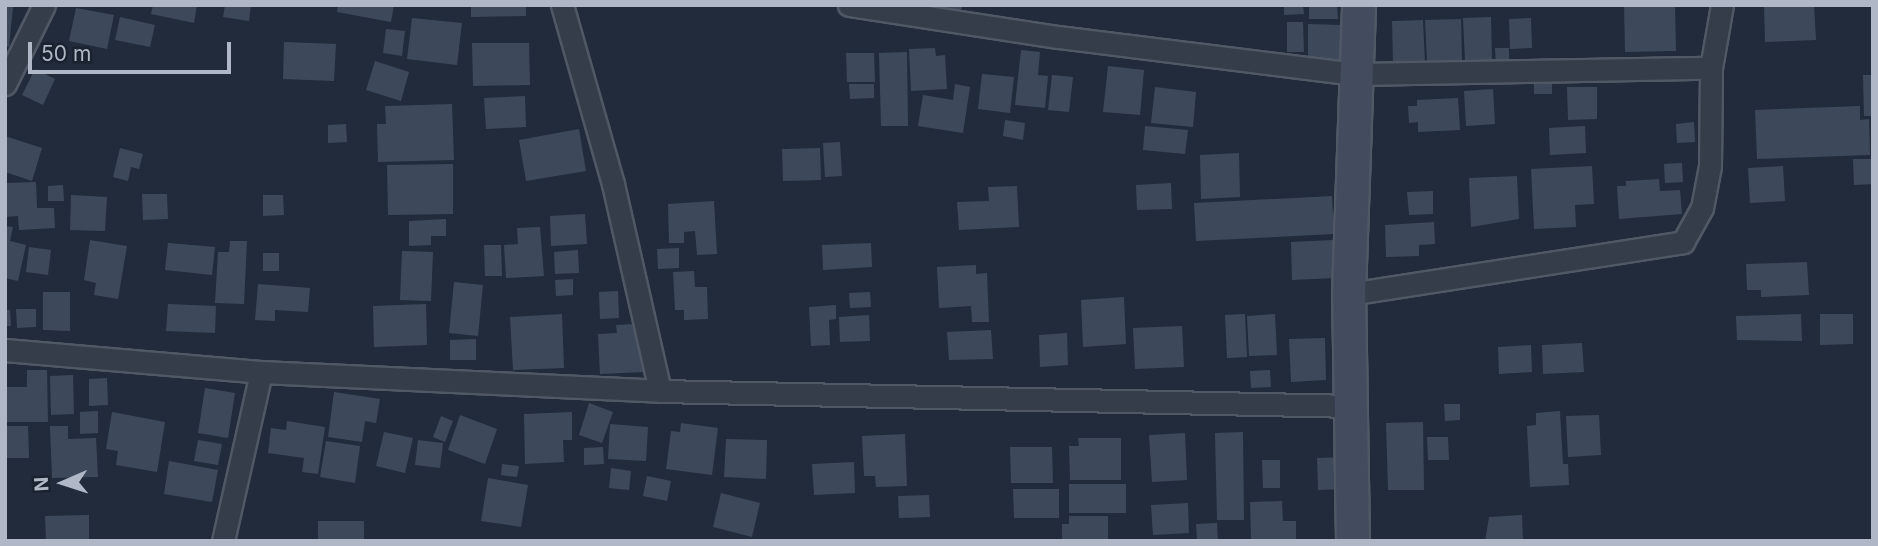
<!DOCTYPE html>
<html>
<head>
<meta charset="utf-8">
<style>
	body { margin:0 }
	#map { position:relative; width:1878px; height:546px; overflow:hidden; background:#212b3b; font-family:Inter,sans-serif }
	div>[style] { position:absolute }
	.building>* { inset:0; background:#3d495b }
	.roads { filter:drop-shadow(2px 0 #505866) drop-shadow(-2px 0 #505866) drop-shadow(0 2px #505866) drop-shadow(0 -2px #505866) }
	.street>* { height:21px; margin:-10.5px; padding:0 10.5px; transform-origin:10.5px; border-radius:10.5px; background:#353d4b }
	.secondary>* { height:32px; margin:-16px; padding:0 16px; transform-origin:16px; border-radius:16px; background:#434c5e }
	span { translate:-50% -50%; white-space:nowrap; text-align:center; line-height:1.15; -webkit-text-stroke:5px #1a2230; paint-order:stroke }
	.frame { position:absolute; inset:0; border:7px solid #b0b8c7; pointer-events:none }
	.north { position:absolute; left:28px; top:448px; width:70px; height:70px; -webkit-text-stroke:5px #1a2230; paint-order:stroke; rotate:267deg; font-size:19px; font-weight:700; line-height:28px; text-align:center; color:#b0b8c7 }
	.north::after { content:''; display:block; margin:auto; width:24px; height:32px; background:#b0b8c7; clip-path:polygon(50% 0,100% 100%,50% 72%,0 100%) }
	.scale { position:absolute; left:28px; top:42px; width:203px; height:32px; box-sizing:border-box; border:4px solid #b0b8c7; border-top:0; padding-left:9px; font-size:21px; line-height:24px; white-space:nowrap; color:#b0b8c7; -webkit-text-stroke:5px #1a2230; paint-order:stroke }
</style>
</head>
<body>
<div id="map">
	<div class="building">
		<i style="clip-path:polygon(153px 5px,197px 5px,194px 23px,151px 14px)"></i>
		<i style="clip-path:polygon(225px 5px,251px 5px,249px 21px,223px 17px)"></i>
		<i style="clip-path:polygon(338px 5px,394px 5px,391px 22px,337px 12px)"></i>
		<i style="clip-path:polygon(471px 5px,526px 5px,526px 16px,471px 17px)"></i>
		<i style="clip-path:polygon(934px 5px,963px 5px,957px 19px)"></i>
		<i style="clip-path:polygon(1284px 5px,1303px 5px,1304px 14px,1284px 15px)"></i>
		<i style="clip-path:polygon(1309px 5px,1337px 5px,1338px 19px,1309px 19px)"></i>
		<i style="clip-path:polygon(1624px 5px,1675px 5px,1676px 51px,1625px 52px)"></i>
		<i style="clip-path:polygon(1764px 5px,1814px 5px,1816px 40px,1765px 42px)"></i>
		<i style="clip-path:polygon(5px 6px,13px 7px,9px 47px,5px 46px)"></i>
		<i style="clip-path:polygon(76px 8px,114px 15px,107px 49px,69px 41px)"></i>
		<i style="clip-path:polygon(120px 17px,155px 25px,150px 47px,115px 40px)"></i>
		<i style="clip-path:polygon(1491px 17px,1492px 60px,1465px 61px,1463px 18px)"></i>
		<i style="clip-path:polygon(412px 18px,462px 23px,457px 65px,407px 59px)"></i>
		<i style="clip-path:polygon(1531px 18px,1532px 48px,1510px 49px,1509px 19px)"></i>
		<i style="clip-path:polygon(1461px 19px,1462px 60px,1427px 61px,1425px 20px)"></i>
		<i style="clip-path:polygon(1423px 20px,1425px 63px,1393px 64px,1392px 21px)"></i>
		<i style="clip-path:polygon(1287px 22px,1303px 22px,1304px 52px,1287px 52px)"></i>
		<i style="clip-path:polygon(1308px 24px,1342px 25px,1341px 60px,1308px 60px)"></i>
		<i style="clip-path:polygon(386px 29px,405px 31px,402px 56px,383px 53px)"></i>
		<i style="clip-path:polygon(284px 42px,336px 44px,334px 81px,283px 79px)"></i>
		<i style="clip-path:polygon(472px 43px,529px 43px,530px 85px,473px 86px)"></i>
		<i style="clip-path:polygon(935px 48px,936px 56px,945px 55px,947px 89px,911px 91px,909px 49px)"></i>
		<i style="clip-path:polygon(1495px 48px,1509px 48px,1509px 64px,1496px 64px)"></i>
		<i style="clip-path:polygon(1021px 50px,1040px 52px,1038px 75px,1048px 76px,1045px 108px,1015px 105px)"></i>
		<i style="clip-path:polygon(907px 52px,908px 126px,881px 126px,879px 53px)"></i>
		<i style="clip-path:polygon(846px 53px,874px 53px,875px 82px,847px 82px)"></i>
		<i style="clip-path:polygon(375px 61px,409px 72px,401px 101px,366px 90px)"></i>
		<i style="clip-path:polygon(1108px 66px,1144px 70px,1140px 115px,1103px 112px)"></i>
		<i style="clip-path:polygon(35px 69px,55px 79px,43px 105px,22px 95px)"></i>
		<i style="clip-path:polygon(982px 74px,1014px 77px,1010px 113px,978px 109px)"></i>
		<i style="clip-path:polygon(1052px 75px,1073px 77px,1069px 112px,1048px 110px)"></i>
		<i style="clip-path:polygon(1863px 75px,1873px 75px,1873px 116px,1864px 116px)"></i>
		<i style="clip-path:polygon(1534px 82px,1552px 82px,1552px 94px,1534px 94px)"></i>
		<i style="clip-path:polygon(849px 84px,874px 84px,874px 98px,850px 99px)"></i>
		<i style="clip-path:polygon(955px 84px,970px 87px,963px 133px,918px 126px,923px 95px,953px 100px)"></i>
		<i style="clip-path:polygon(1155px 87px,1196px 92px,1193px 127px,1151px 123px)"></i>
		<i style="clip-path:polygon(1567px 87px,1597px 87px,1597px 119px,1568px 120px)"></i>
		<i style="clip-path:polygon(1493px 89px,1495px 124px,1466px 126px,1464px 91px)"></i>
		<i style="clip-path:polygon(525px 96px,526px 127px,486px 129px,484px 98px)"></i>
		<i style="clip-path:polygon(1458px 98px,1460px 130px,1418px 132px,1418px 122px,1409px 123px,1408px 106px,1417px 106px,1417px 100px)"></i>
		<i style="clip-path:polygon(452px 104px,454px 160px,378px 162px,377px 124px,386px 124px,385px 106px)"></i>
		<i style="clip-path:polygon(1860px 106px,1860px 120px,1869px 119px,1870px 155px,1757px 159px,1755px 110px)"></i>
		<i style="clip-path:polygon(1005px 120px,1025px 123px,1023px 140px,1003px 136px)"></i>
		<i style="clip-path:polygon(1694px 122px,1695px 142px,1677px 143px,1676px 124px)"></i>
		<i style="clip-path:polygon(346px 124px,347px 142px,328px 143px,328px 125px)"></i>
		<i style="clip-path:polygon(1145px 126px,1188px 130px,1185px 154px,1143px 150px)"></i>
		<i style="clip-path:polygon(1585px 126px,1586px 153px,1550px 155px,1549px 128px)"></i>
		<i style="clip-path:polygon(579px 129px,586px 171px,526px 181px,519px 140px)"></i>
		<i style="clip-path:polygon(5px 136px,42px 148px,32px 181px,5px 172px)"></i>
		<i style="clip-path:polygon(840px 142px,842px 176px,825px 177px,823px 143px)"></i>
		<i style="clip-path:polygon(120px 148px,143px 154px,139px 169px,131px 167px,128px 181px,113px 177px)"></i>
		<i style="clip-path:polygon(820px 148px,821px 180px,783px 181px,782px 149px)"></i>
		<i style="clip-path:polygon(1239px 153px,1240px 197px,1201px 199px,1200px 155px)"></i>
		<i style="clip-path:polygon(1853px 159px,1873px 159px,1873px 184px,1854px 185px)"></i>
		<i style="clip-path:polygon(1682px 163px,1683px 182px,1665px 183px,1664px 164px)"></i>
		<i style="clip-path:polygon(453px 164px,453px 214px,388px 215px,387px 165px)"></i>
		<i style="clip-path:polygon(1592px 166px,1594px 204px,1575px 205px,1576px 227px,1534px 229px,1531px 169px)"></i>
		<i style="clip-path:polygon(1783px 166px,1785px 201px,1750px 203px,1748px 168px)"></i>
		<i style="clip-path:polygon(1517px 176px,1519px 219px,1471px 227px,1469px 178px)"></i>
		<i style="clip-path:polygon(1659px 179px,1660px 191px,1680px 190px,1682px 214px,1619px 219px,1617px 186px,1626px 186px,1626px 181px)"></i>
		<i style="clip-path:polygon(36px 182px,37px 208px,54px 208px,55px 228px,19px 230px,18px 216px,5px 217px,5px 183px)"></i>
		<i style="clip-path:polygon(1171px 183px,1172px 209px,1137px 210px,1136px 185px)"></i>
		<i style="clip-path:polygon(63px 185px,64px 201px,48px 201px,48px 186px)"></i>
		<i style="clip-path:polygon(1017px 186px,1019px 227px,959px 230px,957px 202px,989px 201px,988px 187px)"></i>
		<i style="clip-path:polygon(1433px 191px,1433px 214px,1409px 215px,1407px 192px)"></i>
		<i style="clip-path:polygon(142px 194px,167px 194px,168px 219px,143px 220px)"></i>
		<i style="clip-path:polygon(71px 195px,107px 197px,105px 231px,70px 230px)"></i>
		<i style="clip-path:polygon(263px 195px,283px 195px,284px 215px,263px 216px)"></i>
		<i style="clip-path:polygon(1332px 196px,1334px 234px,1196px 241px,1194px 203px)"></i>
		<i style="clip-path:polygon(714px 201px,717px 254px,697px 255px,695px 231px,684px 232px,684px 243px,669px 243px,668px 204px)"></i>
		<i style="clip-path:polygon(585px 214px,587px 244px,551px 246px,550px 216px)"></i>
		<i style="clip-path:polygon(446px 219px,446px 236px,431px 236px,431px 245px,409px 246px,409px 221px)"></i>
		<i style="clip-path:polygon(1434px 222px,1435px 244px,1419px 245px,1419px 256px,1386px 257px,1385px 225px)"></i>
		<i style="clip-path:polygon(5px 226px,13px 227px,10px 241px,26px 245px,18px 281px,5px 278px)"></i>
		<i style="clip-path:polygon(540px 227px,544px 276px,506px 278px,504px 245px,518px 244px,517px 228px)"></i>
		<i style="clip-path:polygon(90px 240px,127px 246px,118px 299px,94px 295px,96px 283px,84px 280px)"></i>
		<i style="clip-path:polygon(1333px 240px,1334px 278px,1292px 280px,1291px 242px)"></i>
		<i style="clip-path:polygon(230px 241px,247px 241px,244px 304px,215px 303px,218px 252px,229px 252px)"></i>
		<i style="clip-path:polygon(168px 243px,215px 247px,212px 275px,165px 270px)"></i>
		<i style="clip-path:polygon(871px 243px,872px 267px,823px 270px,822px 245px)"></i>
		<i style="clip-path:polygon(484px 245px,501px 245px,502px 276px,485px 276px)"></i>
		<i style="clip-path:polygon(29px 247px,51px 250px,48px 275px,26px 272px)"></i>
		<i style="clip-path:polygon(679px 248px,679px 268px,658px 269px,657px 249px)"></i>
		<i style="clip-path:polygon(578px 250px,579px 273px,555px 274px,554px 252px)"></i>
		<i style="clip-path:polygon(402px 251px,433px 252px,431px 301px,400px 300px)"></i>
		<i style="clip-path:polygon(263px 253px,279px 253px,279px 271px,263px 271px)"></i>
		<i style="clip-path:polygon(1807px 262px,1809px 295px,1761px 297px,1761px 290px,1747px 290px,1746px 264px)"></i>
		<i style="clip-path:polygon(976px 265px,976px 274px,987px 273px,989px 322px,972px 322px,971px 306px,939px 308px,937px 267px)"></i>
		<i style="clip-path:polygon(694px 271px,695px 287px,707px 287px,708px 319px,684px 320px,684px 310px,675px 310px,673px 272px)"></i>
		<i style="clip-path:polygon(573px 279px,573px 295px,556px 296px,555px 280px)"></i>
		<i style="clip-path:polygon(454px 282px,483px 285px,478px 336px,449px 333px)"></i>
		<i style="clip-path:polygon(258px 284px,310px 288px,308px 312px,275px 310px,275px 321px,255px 320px)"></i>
		<i style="clip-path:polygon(618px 291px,619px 318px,600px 319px,599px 292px)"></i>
		<i style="clip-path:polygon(43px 292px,70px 292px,70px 331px,43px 330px)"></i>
		<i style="clip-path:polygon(870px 292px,871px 307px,850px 308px,849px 293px)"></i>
		<i style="clip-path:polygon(1124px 297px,1126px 344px,1083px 347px,1081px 300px)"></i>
		<i style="clip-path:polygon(168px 304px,216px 306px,215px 333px,166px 331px)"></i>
		<i style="clip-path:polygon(426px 304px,427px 345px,374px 347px,373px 306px)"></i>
		<i style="clip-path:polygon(836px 305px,836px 319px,829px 320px,830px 345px,811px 346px,809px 307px)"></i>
		<i style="clip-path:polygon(16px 309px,36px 309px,36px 327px,17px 328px)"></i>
		<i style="clip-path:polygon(5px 310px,10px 310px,11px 326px,5px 326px)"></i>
		<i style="clip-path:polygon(562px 314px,564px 368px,513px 370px,510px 317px)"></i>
		<i style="clip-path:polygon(1245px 314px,1247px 357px,1227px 358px,1225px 315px)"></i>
		<i style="clip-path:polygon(1275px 314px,1277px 355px,1249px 356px,1247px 316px)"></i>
		<i style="clip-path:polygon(1801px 314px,1802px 341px,1737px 340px,1736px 316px)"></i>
		<i style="clip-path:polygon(1820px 314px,1853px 314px,1853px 344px,1820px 345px)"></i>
		<i style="clip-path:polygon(869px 315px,870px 341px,840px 342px,839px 317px)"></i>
		<i style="clip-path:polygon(636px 324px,635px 332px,642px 332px,644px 372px,600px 374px,598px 334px,617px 333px,616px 325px)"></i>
		<i style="clip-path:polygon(1182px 326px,1184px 367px,1135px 369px,1133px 328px)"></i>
		<i style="clip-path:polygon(991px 330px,993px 359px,949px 360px,947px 332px)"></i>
		<i style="clip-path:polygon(1067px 333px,1068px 365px,1040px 367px,1039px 335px)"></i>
		<i style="clip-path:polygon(1325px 338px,1326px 380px,1291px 382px,1289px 339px)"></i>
		<i style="clip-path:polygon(476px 339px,476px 360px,450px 360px,450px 340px)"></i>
		<i style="clip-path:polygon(1582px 343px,1584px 372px,1543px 374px,1542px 345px)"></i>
		<i style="clip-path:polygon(1531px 345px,1532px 372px,1499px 374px,1498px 347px)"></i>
		<i style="clip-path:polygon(27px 370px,47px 370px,48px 422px,5px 422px,5px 387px,27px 387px)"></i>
		<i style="clip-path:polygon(1270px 370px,1271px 387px,1251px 388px,1250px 371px)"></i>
		<i style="clip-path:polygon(73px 375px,74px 414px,51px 415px,50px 376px)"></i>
		<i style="clip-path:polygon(107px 378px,108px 405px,89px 406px,89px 379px)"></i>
		<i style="clip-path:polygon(205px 388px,235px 393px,228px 438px,198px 433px)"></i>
		<i style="clip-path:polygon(334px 392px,380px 399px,376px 423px,365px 421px,362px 442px,328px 437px)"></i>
		<i style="clip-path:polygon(589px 403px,613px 412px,602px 443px,579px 435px)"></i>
		<i style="clip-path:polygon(1444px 404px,1460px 404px,1460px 420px,1445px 421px)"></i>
		<i style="clip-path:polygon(98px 411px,98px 433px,80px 434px,80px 412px)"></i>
		<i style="clip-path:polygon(1560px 411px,1563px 464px,1568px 464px,1569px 485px,1530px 487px,1527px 426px,1536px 425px,1536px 413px)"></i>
		<i style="clip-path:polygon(112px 412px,165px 422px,157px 472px,116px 465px,118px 451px,106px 449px)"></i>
		<i style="clip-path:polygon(572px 412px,572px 440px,563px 440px,564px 462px,525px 464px,524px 414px)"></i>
		<i style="clip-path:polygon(460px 415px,497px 429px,485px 464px,448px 450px)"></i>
		<i style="clip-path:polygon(1599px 415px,1601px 455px,1568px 457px,1566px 416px)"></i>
		<i style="clip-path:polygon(441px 416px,453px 421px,445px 442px,433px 437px)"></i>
		<i style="clip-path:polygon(287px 421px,325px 427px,318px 474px,302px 472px,304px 458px,268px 453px,271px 428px,286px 430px)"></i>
		<i style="clip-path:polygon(1423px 422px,1424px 490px,1388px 490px,1386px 423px)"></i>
		<i style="clip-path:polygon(681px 423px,718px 428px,712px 475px,666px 469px,671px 431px,680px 432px)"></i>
		<i style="clip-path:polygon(610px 424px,648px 427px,646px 461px,608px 459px)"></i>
		<i style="clip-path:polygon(5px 426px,28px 426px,29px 458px,5px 458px)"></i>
		<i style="clip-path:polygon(50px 426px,68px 426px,68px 439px,96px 438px,98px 477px,52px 478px)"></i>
		<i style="clip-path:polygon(384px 432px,413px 438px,405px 473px,376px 466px)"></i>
		<i style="clip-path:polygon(1243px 432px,1244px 520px,1217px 520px,1215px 433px)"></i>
		<i style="clip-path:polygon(1185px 433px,1187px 480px,1152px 482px,1149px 435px)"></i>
		<i style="clip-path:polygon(905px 434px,907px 486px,876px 487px,875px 476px,864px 476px,862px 436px)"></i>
		<i style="clip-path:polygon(1427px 437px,1448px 437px,1449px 460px,1428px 460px)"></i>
		<i style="clip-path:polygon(1078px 438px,1121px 438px,1121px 480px,1070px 480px,1069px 446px,1079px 446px)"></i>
		<i style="clip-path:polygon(726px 439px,767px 440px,766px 479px,724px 477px)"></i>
		<i style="clip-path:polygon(198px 440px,222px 444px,218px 465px,194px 461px)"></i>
		<i style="clip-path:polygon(418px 440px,443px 443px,440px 468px,415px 465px)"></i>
		<i style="clip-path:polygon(326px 441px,360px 446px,355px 483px,320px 477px)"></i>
		<i style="clip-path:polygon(603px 447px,604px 464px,584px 465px,584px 448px)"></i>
		<i style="clip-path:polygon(1010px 447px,1052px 447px,1053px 483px,1011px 483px)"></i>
		<i style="clip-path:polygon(1345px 457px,1345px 489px,1318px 490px,1317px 458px)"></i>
		<i style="clip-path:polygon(1262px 460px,1280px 460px,1280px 488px,1263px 488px)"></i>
		<i style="clip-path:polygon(169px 461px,218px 470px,212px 502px,164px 494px)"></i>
		<i style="clip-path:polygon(854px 462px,855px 493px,814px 495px,812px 464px)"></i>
		<i style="clip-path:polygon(502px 464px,519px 466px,517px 477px,501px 475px)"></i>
		<i style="clip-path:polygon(611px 468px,631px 471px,629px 490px,609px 488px)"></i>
		<i style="clip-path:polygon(647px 476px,671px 481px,667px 501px,643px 496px)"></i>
		<i style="clip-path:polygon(488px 478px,528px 485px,521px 527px,481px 521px)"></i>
		<i style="clip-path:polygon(1069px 484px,1126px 484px,1126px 513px,1069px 513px)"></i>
		<i style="clip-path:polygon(1013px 489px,1059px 489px,1059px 518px,1014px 518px)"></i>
		<i style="clip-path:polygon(721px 493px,760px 503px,752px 537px,713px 527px)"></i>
		<i style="clip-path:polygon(929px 495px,930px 517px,899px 518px,898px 496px)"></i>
		<i style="clip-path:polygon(1282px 501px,1283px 521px,1296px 521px,1296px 541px,1251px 541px,1250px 502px)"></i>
		<i style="clip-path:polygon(1188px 503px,1189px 533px,1153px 535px,1151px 505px)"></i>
		<i style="clip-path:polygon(89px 515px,89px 541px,46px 541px,45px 516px)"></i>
		<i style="clip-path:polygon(1522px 515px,1523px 541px,1485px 541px,1489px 517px)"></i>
		<i style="clip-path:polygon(1069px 516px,1108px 516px,1108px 541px,1062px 541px,1062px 524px,1069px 524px)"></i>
		<i style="clip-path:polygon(318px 521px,364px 521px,364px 541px,318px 541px)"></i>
		<i style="clip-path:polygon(1217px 523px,1218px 541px,1197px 541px,1196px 524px)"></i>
	</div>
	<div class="roads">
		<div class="street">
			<i style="left:562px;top:5px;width:186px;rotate:74.1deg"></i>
			<i style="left:613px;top:184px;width:212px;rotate:77.2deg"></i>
			<i style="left:849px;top:5px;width:211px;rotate:8.7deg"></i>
			<i style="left:1058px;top:37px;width:299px;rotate:7.1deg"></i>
			<i style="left:1355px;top:74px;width:356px;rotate:-1deg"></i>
			<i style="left:5px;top:84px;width:88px;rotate:-63.7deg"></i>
			<i style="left:1349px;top:294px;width:338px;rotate:-8.8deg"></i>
			<i style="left:1683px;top:242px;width:39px;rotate:-61deg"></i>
			<i style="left:1702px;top:208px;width:43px;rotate:-79.2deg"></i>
			<i style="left:1710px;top:166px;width:98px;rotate:-89.4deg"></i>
			<i style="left:1711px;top:68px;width:64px;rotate:-80.1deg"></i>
			<i style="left:5px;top:350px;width:257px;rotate:4.9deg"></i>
			<i style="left:261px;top:372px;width:399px;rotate:2.7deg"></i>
			<i style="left:660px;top:391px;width:692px;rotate:1.24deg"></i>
			<i style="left:223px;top:541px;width:173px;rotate:-77.3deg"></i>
		</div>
		<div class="secondary">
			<i style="left:1353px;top:541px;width:247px;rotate:-90.9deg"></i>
			<i style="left:1349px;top:294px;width:289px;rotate:-88deg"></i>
		</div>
	</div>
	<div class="frame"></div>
	<div class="north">N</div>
	<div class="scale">50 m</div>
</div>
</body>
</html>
